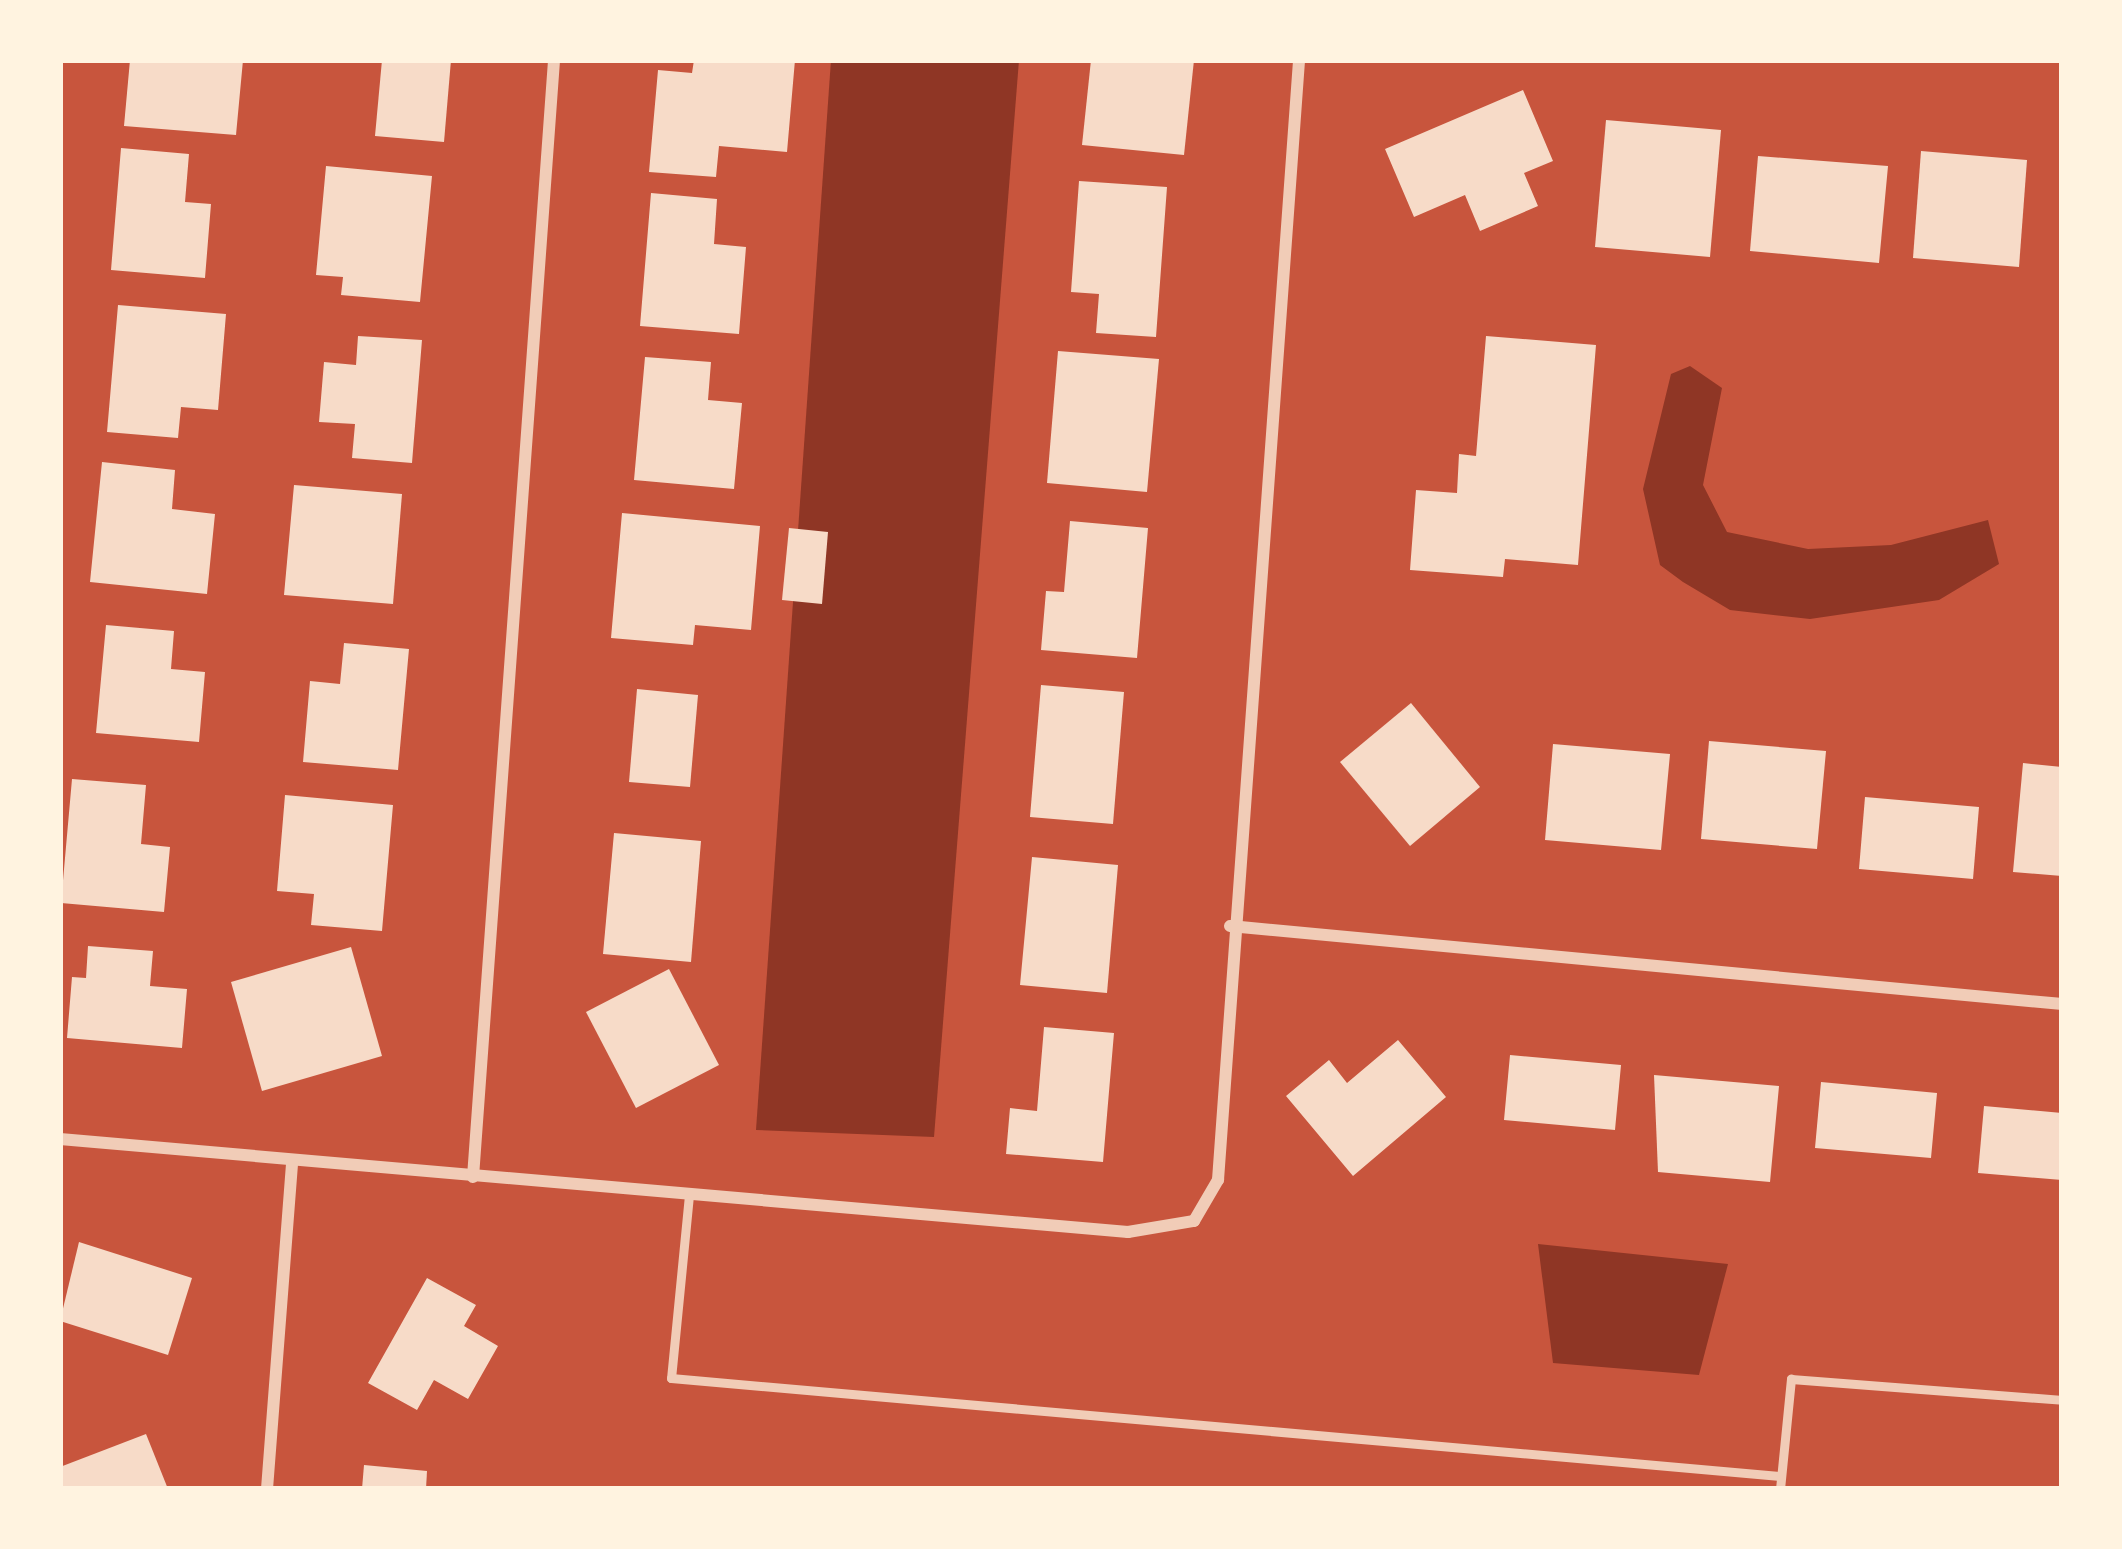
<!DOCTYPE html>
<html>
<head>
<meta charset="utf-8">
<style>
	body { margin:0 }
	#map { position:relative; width:2122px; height:1549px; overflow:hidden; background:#c8553d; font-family:"Asap Condensed",sans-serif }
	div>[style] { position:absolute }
	.water>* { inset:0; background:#8f3625 }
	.building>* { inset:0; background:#f7dbc8 }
	.service>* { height:9px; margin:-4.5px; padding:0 4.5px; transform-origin:4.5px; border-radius:4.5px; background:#f1ccb7 }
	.minor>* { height:12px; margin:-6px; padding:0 6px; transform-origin:6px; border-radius:6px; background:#f1ccb7 }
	span { translate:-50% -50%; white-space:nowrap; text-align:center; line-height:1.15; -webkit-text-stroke:9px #fff3e0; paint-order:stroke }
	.frame { position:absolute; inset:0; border:63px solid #fff3e0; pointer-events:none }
</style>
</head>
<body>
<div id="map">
	<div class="water">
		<i style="clip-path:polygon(831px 60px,1019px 60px,934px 1137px,756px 1130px)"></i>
		<i style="clip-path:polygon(1690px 366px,1722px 388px,1703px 485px,1727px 532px,1808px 549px,1891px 545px,1988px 520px,1999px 564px,1939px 600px,1810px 619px,1730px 610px,1683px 582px,1660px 565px,1643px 489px,1671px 374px)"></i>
		<i style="clip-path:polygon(1538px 1244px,1728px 1264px,1699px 1375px,1553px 1363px)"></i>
	</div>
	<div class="building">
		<i style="clip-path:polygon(130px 60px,243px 60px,236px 135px,124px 126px)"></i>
		<i style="clip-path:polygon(382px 60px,451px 60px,444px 142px,375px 136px)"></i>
		<i style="clip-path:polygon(694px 60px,795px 60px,787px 152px,719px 146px,716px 177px,649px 172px,658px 70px,692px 73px)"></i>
		<i style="clip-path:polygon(1091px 60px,1194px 60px,1184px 155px,1082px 145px)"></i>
		<i style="clip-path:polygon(1523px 90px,1553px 161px,1524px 173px,1538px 206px,1480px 231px,1465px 195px,1414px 217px,1385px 149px)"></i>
		<i style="clip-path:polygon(1606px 120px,1721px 130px,1710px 257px,1595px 247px)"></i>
		<i style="clip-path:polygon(121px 148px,189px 154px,185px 202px,211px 204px,205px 278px,111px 270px)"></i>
		<i style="clip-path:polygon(1921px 151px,2027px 160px,2019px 267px,1913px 258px)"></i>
		<i style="clip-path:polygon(1758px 156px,1888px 166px,1879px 263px,1750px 251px)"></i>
		<i style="clip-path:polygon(326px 166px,432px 176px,420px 302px,341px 295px,343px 277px,316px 275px)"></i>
		<i style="clip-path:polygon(1079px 181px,1167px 187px,1156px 337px,1096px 333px,1099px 294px,1071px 292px)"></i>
		<i style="clip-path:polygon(651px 193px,717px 199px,714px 244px,746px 247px,739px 334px,640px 326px)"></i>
		<i style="clip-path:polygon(118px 305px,226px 314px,218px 410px,181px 407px,178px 438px,107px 432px)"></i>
		<i style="clip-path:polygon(358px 336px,422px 340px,412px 463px,352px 458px,355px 424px,319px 422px,324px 362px,356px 365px)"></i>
		<i style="clip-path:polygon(1486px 336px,1596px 345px,1578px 565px,1505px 559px,1503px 577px,1410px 570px,1416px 490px,1457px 493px,1459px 454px,1476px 456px)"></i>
		<i style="clip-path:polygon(1058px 351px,1159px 359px,1147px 492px,1047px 483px)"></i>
		<i style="clip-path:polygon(645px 357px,711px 362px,708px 400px,742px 403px,734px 489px,634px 480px)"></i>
		<i style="clip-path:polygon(102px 462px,175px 470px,172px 509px,215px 514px,207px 594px,90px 582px)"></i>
		<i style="clip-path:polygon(294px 485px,402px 494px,393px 604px,284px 595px)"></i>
		<i style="clip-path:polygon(622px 513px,760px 526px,751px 630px,695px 625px,693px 645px,611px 638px)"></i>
		<i style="clip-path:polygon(1070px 521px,1148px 528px,1137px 658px,1041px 650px,1046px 591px,1064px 592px)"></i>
		<i style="clip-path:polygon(789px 528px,828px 532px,822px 604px,782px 600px)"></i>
		<i style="clip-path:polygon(106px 625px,174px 631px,171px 669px,205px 672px,199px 742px,96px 733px)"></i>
		<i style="clip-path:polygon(344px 643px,409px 649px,398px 770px,303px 762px,310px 681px,340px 684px)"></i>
		<i style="clip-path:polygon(1041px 685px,1124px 692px,1113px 824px,1030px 817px)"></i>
		<i style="clip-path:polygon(637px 689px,698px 695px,690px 787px,629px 782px)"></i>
		<i style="clip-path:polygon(1411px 703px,1480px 787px,1410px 846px,1340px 762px)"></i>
		<i style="clip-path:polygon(1709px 741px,1826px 751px,1817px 849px,1701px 839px)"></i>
		<i style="clip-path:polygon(1553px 744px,1670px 754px,1661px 850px,1545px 840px)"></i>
		<i style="clip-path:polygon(2023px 763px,2062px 767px,2062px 876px,2013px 872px)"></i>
		<i style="clip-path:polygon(72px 779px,146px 785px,141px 844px,170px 847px,164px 912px,61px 903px)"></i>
		<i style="clip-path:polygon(285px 795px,393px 805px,382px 931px,311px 925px,314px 894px,277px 891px)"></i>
		<i style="clip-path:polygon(1865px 797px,1979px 807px,1973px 879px,1859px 869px)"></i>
		<i style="clip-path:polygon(614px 833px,701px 841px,691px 962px,603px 954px)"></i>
		<i style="clip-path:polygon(1032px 857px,1118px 865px,1107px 993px,1020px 985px)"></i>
		<i style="clip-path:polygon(88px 946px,153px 951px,150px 986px,187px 989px,182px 1048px,67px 1038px,72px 977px,86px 978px)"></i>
		<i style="clip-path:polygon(351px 947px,382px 1056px,262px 1091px,231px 982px)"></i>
		<i style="clip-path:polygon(669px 969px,719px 1065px,636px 1108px,586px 1012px)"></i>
		<i style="clip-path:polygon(1044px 1027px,1114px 1033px,1103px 1162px,1006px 1154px,1010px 1108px,1037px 1111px)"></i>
		<i style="clip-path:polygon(1398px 1040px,1446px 1097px,1353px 1176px,1286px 1096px,1329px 1060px,1347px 1083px)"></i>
		<i style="clip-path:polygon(1510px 1055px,1621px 1065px,1615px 1130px,1504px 1120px)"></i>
		<i style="clip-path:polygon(1654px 1075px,1779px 1086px,1770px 1182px,1658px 1172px)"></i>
		<i style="clip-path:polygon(1821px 1082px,1937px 1093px,1931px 1158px,1815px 1148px)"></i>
		<i style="clip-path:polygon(1984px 1106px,2062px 1113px,2062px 1180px,1978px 1173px)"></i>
		<i style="clip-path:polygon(79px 1242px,192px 1278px,168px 1355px,60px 1321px)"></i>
		<i style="clip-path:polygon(427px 1278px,476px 1305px,464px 1326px,498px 1346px,468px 1399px,434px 1380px,417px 1410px,368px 1383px)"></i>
		<i style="clip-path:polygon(146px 1434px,168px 1489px,60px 1489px,60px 1467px)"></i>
		<i style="clip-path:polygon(364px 1465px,427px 1471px,426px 1489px,362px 1489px)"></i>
	</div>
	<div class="service">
		<i style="left:689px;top:1195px;width:184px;rotate:95.6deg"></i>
		<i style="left:671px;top:1378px;width:1114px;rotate:5.05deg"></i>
		<i style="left:1780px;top:1489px;width:111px;rotate:-84.3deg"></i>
		<i style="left:1791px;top:1379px;width:272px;rotate:4.4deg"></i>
	</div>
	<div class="minor">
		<i style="left:1230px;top:926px;width:836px;rotate:5.36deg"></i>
		<i style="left:60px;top:1139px;width:1072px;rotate:4.98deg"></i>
		<i style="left:1128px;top:1232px;width:67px;rotate:-9.5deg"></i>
		<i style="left:1194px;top:1221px;width:48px;rotate:-59.7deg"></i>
		<i style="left:1218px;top:1180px;width:1123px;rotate:-85.86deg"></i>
		<i style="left:473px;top:1177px;width:1120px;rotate:-85.85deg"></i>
		<i style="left:267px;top:1489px;width:328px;rotate:-85.6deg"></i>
	</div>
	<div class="frame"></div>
</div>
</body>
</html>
